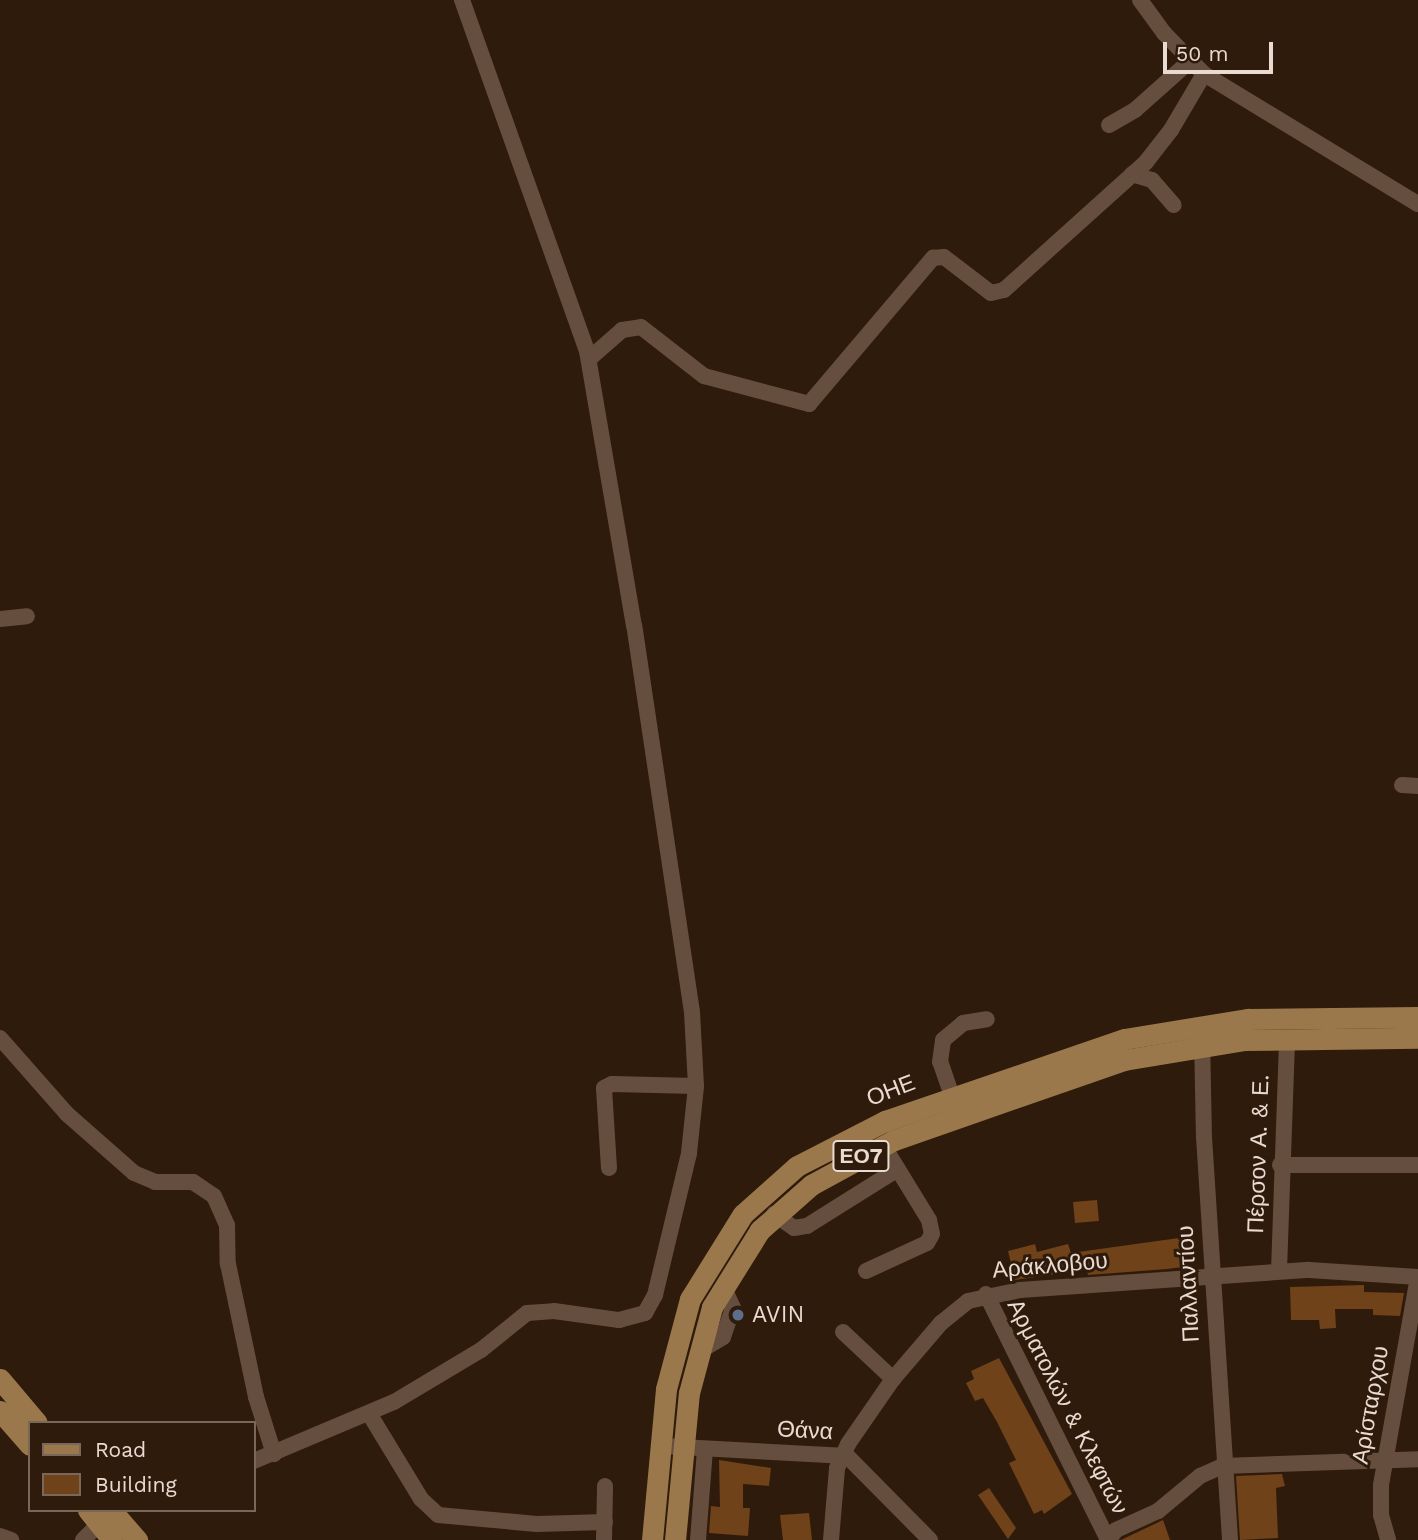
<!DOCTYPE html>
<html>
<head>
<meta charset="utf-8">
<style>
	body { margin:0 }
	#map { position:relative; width:1418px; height:1540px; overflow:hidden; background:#2f1b0b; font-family:"Work Sans",sans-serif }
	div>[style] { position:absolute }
	.building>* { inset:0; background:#6f4219 }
	.minor>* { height:16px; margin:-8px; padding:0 8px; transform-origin:8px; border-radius:8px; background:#654e3d }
	.major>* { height:21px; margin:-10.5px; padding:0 10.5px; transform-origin:10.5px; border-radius:10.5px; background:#9a784b }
	.dots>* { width:19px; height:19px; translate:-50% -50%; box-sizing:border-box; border:4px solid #2f1b0b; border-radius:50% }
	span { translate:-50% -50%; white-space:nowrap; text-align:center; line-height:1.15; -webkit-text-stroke:6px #2f1b0b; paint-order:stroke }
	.shield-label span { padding:2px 5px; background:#2f1b0b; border:2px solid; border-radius:5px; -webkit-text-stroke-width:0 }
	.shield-label { font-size:21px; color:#e9dbd1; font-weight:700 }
	.street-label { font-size:23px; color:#e9dbd1 }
	.poi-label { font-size:23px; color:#e9dbd1 }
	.left { translate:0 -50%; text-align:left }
	.legend { position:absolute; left:28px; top:1421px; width:228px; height:91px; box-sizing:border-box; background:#2f1b0b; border:2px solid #79685a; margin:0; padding:9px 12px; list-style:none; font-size:21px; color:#e9dbd1 }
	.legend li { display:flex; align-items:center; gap:14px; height:35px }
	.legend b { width:35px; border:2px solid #79685a }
	.scale { position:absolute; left:1163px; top:42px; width:110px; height:32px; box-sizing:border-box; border:4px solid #e9dbd1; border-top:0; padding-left:9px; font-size:21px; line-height:24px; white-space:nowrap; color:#e9dbd1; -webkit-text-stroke:5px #2f1b0b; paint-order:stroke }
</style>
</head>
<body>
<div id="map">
	<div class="building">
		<i style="clip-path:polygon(1097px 1200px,1099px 1221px,1075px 1223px,1073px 1202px)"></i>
		<i style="clip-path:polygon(1186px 1237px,1190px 1266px,1167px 1269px,1088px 1275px,1087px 1270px,1015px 1280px,1008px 1251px,1035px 1244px,1037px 1252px,1068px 1244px,1071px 1253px)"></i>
		<i style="clip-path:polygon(1364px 1285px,1364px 1292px,1404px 1293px,1400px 1316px,1373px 1315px,1373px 1309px,1335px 1309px,1336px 1328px,1320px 1329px,1319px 1320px,1291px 1320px,1290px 1287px)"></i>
		<i style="clip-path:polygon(999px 1358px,1072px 1494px,1044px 1514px,1042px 1510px,1034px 1514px,1009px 1463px,1016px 1460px,997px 1422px,983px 1398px,975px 1401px,966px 1383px,974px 1379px,971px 1371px)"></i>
		<i style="clip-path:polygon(719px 1460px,771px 1468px,769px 1486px,743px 1484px,743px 1508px,750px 1508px,748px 1536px,709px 1533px,711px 1506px,720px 1507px)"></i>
		<i style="clip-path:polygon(1282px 1474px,1285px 1486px,1276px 1488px,1278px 1538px,1240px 1540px,1236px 1476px)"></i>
		<i style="clip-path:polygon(989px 1488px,1016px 1528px,1008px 1539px,978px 1495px)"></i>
		<i style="clip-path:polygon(809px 1513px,812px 1540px,783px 1540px,780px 1515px)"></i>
		<i style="clip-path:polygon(1163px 1520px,1170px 1540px,1121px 1540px,1123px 1539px)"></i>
	</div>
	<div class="minor">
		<i style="left:1140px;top:0;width:41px;rotate:54deg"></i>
		<i style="left:1164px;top:33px;width:57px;rotate:45.7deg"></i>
		<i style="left:1204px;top:74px;width:250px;rotate:31.3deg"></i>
		<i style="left:1109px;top:125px;width:30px;rotate:-30deg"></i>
		<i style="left:1135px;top:110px;width:74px;rotate:-41.7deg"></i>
		<i style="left:1132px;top:174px;width:21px;rotate:17deg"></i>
		<i style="left:1152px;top:180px;width:33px;rotate:49deg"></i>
		<i style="left:589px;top:359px;width:44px;rotate:-41.3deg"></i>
		<i style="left:622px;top:330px;width:19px;rotate:-9deg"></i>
		<i style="left:641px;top:327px;width:80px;rotate:37.9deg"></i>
		<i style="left:704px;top:376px;width:109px;rotate:14.9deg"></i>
		<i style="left:809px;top:404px;width:192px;rotate:-49.7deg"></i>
		<i style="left:933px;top:258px;width:11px;rotate:-5deg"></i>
		<i style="left:944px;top:257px;width:59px;rotate:37.5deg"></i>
		<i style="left:991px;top:293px;width:13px;rotate:-13deg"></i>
		<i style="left:1004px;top:290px;width:191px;rotate:-42deg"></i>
		<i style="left:1146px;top:162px;width:41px;rotate:-52deg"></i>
		<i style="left:1171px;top:130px;width:65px;rotate:-59.5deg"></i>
		<i style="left:0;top:619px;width:27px;rotate:-6deg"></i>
		<i style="left:1402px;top:785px;width:16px;rotate:4deg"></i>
		<i style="left:1202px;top:1036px;width:101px;rotate:88.9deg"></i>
		<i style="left:1204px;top:1137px;width:404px;rotate:86.3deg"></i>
		<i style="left:0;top:1038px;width:101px;rotate:48.6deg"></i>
		<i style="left:67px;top:1114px;width:89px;rotate:41.4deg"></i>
		<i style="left:134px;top:1173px;width:23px;rotate:23deg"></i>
		<i style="left:155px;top:1182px;width:38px"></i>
		<i style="left:193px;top:1182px;width:25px;rotate:34deg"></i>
		<i style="left:214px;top:1196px;width:32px;rotate:66deg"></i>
		<i style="left:227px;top:1225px;width:39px;rotate:89deg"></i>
		<i style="left:228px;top:1264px;width:136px;rotate:78.1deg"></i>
		<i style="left:256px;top:1397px;width:60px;rotate:72.5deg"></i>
		<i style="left:952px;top:1096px;width:36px;rotate:-109deg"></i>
		<i style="left:940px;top:1062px;width:22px;rotate:-82deg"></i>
		<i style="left:943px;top:1040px;width:26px;rotate:-40deg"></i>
		<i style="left:963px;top:1023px;width:24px;rotate:-9deg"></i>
		<i style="left:1280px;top:1165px;width:138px"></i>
		<i style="left:609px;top:1168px;width:80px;rotate:-93.6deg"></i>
		<i style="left:604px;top:1088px;width:9px;rotate:-27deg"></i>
		<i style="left:612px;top:1084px;width:84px;rotate:1.4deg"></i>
		<i style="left:774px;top:1214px;width:24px;rotate:35deg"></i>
		<i style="left:794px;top:1228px;width:13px;rotate:-9deg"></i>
		<i style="left:807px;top:1226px;width:107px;rotate:-32.1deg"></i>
		<i style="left:866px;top:1271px;width:67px;rotate:-24.7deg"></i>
		<i style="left:927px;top:1243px;width:10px;rotate:-61deg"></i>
		<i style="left:932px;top:1234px;width:14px;rotate:-102deg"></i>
		<i style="left:929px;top:1220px;width:88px;rotate:-121.5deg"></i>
		<i style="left:1279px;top:1271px;width:233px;rotate:-88deg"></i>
		<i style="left:986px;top:1294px;width:275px;rotate:63.6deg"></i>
		<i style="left:843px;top:1332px;width:69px;rotate:43.2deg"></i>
		<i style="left:700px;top:1351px;width:27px;rotate:-31deg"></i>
		<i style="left:723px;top:1337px;width:31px;rotate:-71deg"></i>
		<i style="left:733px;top:1308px;width:24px;rotate:-114deg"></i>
		<i style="left:370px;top:1415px;width:98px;rotate:58.7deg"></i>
		<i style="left:421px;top:1499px;width:23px;rotate:43deg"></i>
		<i style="left:438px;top:1515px;width:99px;rotate:5.2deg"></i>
		<i style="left:537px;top:1524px;width:68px;rotate:-1.7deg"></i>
		<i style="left:662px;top:1446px;width:185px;rotate:3.1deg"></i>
		<i style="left:847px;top:1456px;width:118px;rotate:45.3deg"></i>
		<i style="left:254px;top:1461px;width:152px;rotate:-22.9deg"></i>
		<i style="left:394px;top:1402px;width:101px;rotate:-30.9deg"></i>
		<i style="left:481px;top:1350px;width:59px;rotate:-38.8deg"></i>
		<i style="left:527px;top:1313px;width:27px;rotate:-4deg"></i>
		<i style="left:554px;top:1311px;width:66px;rotate:7.9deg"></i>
		<i style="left:619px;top:1320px;width:27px;rotate:-15deg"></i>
		<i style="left:645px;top:1313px;width:21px;rotate:-61deg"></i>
		<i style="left:655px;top:1295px;width:146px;rotate:-76.5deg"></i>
		<i style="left:689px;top:1153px;width:67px;rotate:-84deg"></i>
		<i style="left:696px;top:1086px;width:74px;rotate:-93.1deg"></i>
		<i style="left:692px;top:1012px;width:390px;rotate:-98.5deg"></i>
		<i style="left:634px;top:626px;width:279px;rotate:-99.7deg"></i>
		<i style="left:587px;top:351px;width:373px;rotate:-109.6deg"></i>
		<i style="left:0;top:1536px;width:12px;rotate:20deg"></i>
		<i style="left:83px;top:1540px;width:33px;rotate:-45deg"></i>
		<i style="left:604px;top:1540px;width:54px;rotate:-88.9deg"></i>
		<i style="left:698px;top:1540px;width:91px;rotate:-85.6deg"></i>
		<i style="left:831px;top:1540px;width:72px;rotate:-85.2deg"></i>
		<i style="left:837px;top:1468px;width:26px;rotate:-65deg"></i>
		<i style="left:848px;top:1444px;width:79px;rotate:-55.3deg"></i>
		<i style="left:893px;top:1379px;width:74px;rotate:-49.4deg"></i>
		<i style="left:941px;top:1323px;width:35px;rotate:-39deg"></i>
		<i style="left:968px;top:1301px;width:53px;rotate:-11.9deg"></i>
		<i style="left:1020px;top:1290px;width:290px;rotate:-4deg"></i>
		<i style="left:1309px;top:1270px;width:109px;rotate:3.7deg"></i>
		<i style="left:1418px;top:1277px;width:211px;rotate:100.1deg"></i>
		<i style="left:1381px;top:1485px;width:30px;rotate:90deg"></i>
		<i style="left:1381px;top:1515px;width:26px;rotate:74deg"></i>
		<i style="left:1108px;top:1540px;width:13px;rotate:-51deg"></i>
		<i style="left:1116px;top:1530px;width:46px;rotate:-24.3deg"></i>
		<i style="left:1158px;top:1511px;width:55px;rotate:-39.8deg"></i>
		<i style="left:1200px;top:1476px;width:24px;rotate:-24deg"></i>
		<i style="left:1222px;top:1466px;width:196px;rotate:-2deg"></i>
	</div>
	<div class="major">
		<i style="left:0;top:1379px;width:57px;rotate:49.9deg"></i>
		<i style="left:0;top:1411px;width:45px;rotate:48.6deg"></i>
		<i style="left:88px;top:1510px;width:38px;rotate:51deg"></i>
		<i style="left:111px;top:1510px;width:40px;rotate:49deg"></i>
		<i style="left:652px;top:1540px;width:152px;rotate:-84.7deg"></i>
		<i style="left:666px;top:1389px;width:93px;rotate:-75.1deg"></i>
		<i style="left:690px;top:1299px;width:100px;rotate:-58.1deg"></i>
		<i style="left:743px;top:1214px;width:72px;rotate:-41.6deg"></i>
		<i style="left:797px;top:1166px;width:99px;rotate:-27.1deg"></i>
		<i style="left:885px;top:1121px;width:253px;rotate:-18.9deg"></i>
		<i style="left:1124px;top:1039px;width:126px;rotate:-9.2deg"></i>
		<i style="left:1248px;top:1019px;width:170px;rotate:-0.7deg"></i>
		<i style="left:675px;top:1540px;width:148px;rotate:-84.6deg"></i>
		<i style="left:689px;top:1393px;width:89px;rotate:-75deg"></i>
		<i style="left:712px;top:1307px;width:91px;rotate:-58.1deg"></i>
		<i style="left:760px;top:1230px;width:68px;rotate:-41.4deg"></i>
		<i style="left:811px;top:1185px;width:94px;rotate:-28.5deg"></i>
		<i style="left:894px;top:1140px;width:244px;rotate:-19.2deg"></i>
		<i style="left:1124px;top:1060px;width:121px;rotate:-9.5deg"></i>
		<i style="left:1243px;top:1040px;width:175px;rotate:-0.7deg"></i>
	</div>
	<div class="dots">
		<i style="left:738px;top:1315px;background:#5c6f8a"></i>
	</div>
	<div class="shield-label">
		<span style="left:861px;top:1156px">ΕΟ7</span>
	</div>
	<div class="street-label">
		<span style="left:891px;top:1091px;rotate:-21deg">ΟΗΕ</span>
		<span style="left:1259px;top:1154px;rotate:-88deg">Πέρσον Α. &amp; Ε.</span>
		<span style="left:1050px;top:1266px;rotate:-5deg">Αράκλοβου</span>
		<span style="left:1189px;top:1284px;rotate:-93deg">Παλλαντίου</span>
		<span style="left:1371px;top:1405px;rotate:-80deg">Αρίσταρχου</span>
		<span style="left:1067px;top:1407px;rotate:63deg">Αρματολών &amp; Κλεφτών</span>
		<span style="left:805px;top:1431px;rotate:3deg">Θάνα</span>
	</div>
	<div class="poi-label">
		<span class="left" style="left:752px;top:1315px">AVIN</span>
	</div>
	<ul class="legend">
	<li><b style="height:9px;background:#9a784b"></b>Road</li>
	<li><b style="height:19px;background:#6f4219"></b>Building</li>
	</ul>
	<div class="scale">50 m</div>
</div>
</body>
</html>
